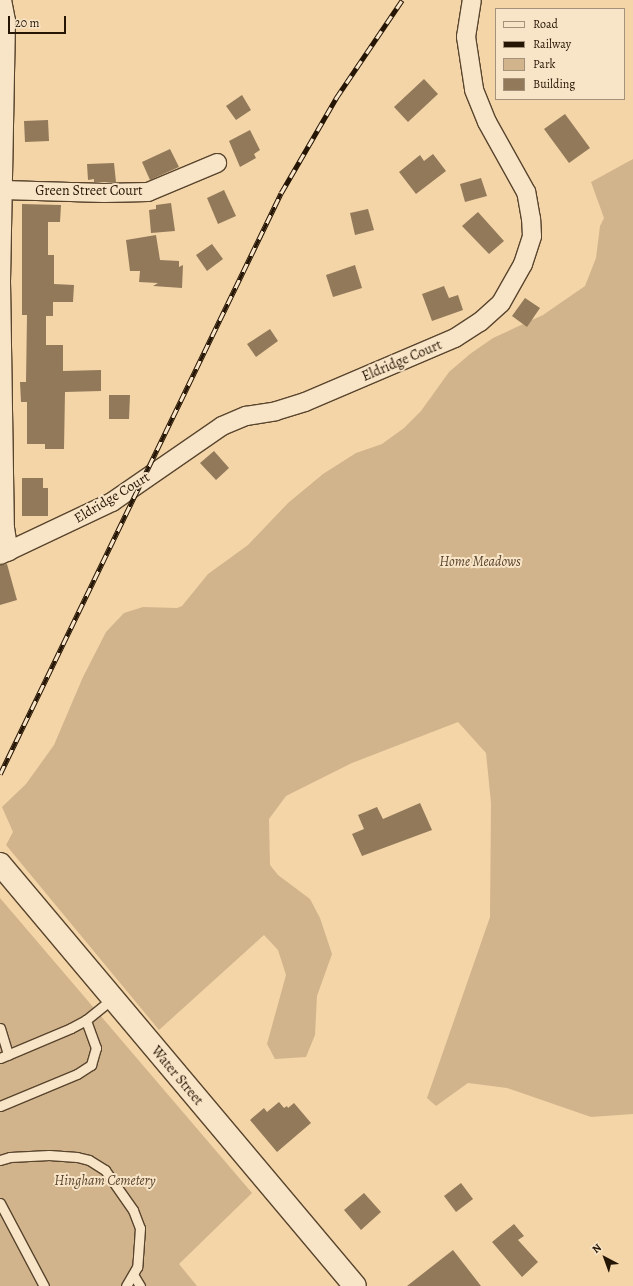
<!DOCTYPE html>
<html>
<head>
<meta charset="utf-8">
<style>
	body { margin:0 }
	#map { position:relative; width:633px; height:1286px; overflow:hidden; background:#f4d5a8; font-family:Alegreya,serif }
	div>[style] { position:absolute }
	.green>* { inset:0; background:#d1b48c }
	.building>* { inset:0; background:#91795a }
	.roads { filter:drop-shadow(1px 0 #59452e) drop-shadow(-1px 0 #59452e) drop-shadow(0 1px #59452e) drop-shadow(0 -1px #59452e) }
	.service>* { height:9px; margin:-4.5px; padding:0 4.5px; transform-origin:4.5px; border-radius:4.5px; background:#f8e4c6 }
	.minor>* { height:18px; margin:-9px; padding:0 9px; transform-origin:9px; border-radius:9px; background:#f8e4c6 }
	.secondary>* { height:22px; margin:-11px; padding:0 11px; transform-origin:11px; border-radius:11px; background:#f8e4c6 }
	.rail>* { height:4.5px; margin-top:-2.25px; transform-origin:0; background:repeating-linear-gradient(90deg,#f8e4c6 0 9px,#251505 0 18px); box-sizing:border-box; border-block:1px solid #251505 }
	span { translate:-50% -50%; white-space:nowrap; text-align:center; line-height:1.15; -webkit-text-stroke:4px #f8e4c6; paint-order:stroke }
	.street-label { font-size:14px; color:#251505 }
	.park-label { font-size:14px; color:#59452e; font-style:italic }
	.legend { position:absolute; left:495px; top:8px; width:130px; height:92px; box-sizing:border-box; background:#f8e4c6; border:1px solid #a49179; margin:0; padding:5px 7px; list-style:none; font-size:12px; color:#251505 }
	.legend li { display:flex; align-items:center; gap:8px; height:20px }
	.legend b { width:20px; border:1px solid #a49179 }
	.north { position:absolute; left:585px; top:1238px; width:40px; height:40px; -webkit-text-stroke:3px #f8e4c6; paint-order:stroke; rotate:319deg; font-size:11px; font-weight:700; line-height:16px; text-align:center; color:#251505 }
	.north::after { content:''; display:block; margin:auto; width:14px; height:18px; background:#251505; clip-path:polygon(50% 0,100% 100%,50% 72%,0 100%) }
	.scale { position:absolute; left:8px; top:16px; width:58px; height:18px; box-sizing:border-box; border:2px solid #251505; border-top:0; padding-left:5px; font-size:12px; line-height:14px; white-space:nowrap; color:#251505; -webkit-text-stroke:3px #f8e4c6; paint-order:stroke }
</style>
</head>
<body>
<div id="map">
	<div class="green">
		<i style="clip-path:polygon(633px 159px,633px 1114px,591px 1117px,507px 1088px,468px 1083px,436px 1106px,427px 1098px,490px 917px,491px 803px,486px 753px,458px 722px,352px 763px,286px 796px,269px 819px,270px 865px,278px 875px,310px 899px,320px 918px,332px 954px,317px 996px,315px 1035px,306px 1057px,275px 1059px,267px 1044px,286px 975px,278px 950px,264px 935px,159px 1030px,6px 845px,13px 832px,2px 807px,26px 784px,54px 745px,83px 677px,106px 632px,124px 613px,143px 607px,177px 608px,182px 606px,208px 574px,248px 545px,288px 503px,323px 474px,356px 453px,382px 444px,404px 428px,421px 411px,449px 372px,470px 354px,493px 338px,543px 315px,585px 286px,596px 258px,600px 226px,604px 218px,591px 182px)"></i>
		<i style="clip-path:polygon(0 898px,252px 1193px,179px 1264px,197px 1286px,0 1286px)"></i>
	</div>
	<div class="building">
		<i style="clip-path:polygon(424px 79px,438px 94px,408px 122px,394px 107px)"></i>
		<i style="clip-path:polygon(242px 95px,251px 110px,236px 120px,226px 106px)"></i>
		<i style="clip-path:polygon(565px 114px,590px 148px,569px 163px,544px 129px)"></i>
		<i style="clip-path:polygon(48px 120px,49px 141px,25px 142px,24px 121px)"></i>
		<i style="clip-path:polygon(250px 130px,260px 150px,254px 154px,256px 158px,240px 167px,229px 141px)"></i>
		<i style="clip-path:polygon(170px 149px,179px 167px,150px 180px,142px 162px)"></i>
		<i style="clip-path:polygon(433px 154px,446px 171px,416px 194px,399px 172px,420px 155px,424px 161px)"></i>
		<i style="clip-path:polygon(114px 163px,116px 182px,94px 182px,94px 179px,88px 180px,87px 164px)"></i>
		<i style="clip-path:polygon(481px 178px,487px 196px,465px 202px,460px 184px)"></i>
		<i style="clip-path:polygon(224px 190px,236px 216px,218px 224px,207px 198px)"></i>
		<i style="clip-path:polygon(171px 203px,175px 231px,151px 233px,149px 210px,156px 209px,156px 205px)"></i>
		<i style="clip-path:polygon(22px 204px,61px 205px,60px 222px,48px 222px,48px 255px,54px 255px,54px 284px,74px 285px,73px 302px,53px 302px,53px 316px,46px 316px,46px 345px,63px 345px,63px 371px,101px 370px,101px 391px,65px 392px,64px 449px,45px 449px,45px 444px,27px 444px,27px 402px,21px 402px,20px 382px,26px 382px,27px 315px,22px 315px)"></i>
		<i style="clip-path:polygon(368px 209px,374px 230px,355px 235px,350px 213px)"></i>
		<i style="clip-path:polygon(478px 212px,504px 241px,489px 254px,462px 226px)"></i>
		<i style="clip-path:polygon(156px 235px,160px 260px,179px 261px,179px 267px,183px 265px,182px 288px,153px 286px,158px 283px,139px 282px,140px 271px,130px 271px,126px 240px)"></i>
		<i style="clip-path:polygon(212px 244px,223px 259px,207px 271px,196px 255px)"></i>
		<i style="clip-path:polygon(355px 265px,362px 288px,333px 297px,326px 275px)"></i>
		<i style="clip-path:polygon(444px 286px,449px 298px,458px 295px,463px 310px,432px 321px,422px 294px)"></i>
		<i style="clip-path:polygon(525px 298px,540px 308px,527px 327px,512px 316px)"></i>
		<i style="clip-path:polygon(270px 329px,278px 341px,256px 357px,247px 344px)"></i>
		<i style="clip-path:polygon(109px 395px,130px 395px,129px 419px,109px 419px)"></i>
		<i style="clip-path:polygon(214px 451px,229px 468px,216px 480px,200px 463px)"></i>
		<i style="clip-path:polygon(22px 478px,43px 478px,43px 488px,48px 488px,48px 516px,22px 516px)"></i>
		<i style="clip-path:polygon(7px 564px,17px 600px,0 605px,0 565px)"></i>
		<i style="clip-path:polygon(420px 803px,432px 830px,362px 856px,352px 834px,364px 829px,358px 815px,377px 807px,383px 819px)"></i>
		<i style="clip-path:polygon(279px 1102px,284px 1108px,287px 1106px,288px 1108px,294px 1103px,311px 1123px,277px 1152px,250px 1120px,264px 1108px,267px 1112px)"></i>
		<i style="clip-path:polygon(461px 1183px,473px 1199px,456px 1212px,444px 1196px)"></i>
		<i style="clip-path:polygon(364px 1193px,381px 1212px,361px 1230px,344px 1210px)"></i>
		<i style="clip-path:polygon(514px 1224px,524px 1236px,518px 1240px,538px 1262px,522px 1277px,492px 1242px)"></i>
		<i style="clip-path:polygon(453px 1250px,481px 1286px,407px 1286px)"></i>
	</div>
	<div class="roads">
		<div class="service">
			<i style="left:0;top:1028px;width:28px;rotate:73deg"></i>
			<i style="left:0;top:1058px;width:77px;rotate:-22.9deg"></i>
			<i style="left:71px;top:1028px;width:17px;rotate:-28deg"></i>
			<i style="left:86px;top:1020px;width:33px;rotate:-39deg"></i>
			<i style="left:0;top:1106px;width:83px;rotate:-22.6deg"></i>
			<i style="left:77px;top:1074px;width:17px;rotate:-33deg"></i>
			<i style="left:91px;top:1065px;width:18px;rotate:-74deg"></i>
			<i style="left:96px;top:1048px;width:30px;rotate:-110deg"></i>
			<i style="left:0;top:1160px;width:10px;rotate:-17deg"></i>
			<i style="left:10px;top:1157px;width:39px;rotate:-3deg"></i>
			<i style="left:49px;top:1155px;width:28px;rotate:4deg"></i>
			<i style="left:77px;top:1157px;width:12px;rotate:14deg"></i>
			<i style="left:89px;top:1160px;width:19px;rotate:32deg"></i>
			<i style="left:105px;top:1170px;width:49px;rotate:55deg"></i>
			<i style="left:133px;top:1210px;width:19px;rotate:69deg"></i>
			<i style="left:140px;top:1228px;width:39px;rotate:94deg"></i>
			<i style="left:137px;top:1267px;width:22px;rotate:120deg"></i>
			<i style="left:0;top:1203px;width:94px;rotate:62.1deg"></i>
			<i style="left:134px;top:1276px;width:12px;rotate:59deg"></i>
		</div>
		<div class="minor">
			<i style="left:2px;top:0;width:21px;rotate:79deg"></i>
			<i style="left:6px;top:21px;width:261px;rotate:91.1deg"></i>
			<i style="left:1px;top:282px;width:246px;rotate:89.1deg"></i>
			<i style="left:5px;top:528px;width:24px;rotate:81deg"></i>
			<i style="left:3px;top:190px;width:101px;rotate:1.7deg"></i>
			<i style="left:104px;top:193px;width:44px;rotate:-1.3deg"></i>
			<i style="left:148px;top:192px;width:75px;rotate:-22.8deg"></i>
			<i style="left:0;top:555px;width:124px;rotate:-25.3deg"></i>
			<i style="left:112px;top:502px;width:134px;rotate:-34.6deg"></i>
			<i style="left:222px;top:426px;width:26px;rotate:-23deg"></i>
			<i style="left:246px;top:416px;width:30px;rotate:-9deg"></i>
			<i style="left:276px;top:411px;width:30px;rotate:-17deg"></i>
			<i style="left:305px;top:402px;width:163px;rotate:-23.1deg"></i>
			<i style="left:455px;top:338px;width:30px;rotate:-33deg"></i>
			<i style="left:480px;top:322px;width:28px;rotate:-42deg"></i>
			<i style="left:501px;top:303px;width:45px;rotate:-60.6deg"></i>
			<i style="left:523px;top:264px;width:29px;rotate:-72deg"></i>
			<i style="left:532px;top:236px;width:17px;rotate:-93deg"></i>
			<i style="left:531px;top:219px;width:27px;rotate:-100deg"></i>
			<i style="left:526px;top:192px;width:80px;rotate:-119.1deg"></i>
			<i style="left:487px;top:122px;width:35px;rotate:-112deg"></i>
			<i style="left:474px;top:89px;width:53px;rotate:-98.7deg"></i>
			<i style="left:466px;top:37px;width:37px;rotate:-81deg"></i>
		</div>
		<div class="secondary">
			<i style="left:0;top:864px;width:551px;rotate:49.93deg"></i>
		</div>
	</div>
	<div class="rail">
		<i style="left:0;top:774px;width:645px;rotate:-64.19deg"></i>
		<i style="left:281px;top:193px;width:110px;rotate:-59.9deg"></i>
		<i style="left:336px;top:98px;width:118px;rotate:-56deg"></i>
	</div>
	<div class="street-label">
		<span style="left:89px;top:191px">Green Street Court</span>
		<span style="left:402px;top:361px;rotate:-23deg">Eldridge Court</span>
		<span style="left:112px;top:498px;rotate:-31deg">Eldridge Court</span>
		<span style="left:177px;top:1076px;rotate:50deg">Water Street</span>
	</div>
	<div class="park-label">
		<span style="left:480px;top:562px">Home Meadows</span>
		<span style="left:105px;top:1181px">Hingham Cemetery</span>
	</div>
	<ul class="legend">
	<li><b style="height:5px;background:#f8e4c6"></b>Road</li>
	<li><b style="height:5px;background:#251505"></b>Railway</li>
	<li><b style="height:11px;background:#d1b48c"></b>Park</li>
	<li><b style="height:11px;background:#91795a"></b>Building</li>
	</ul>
	<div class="north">N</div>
	<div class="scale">20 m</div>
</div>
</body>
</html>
